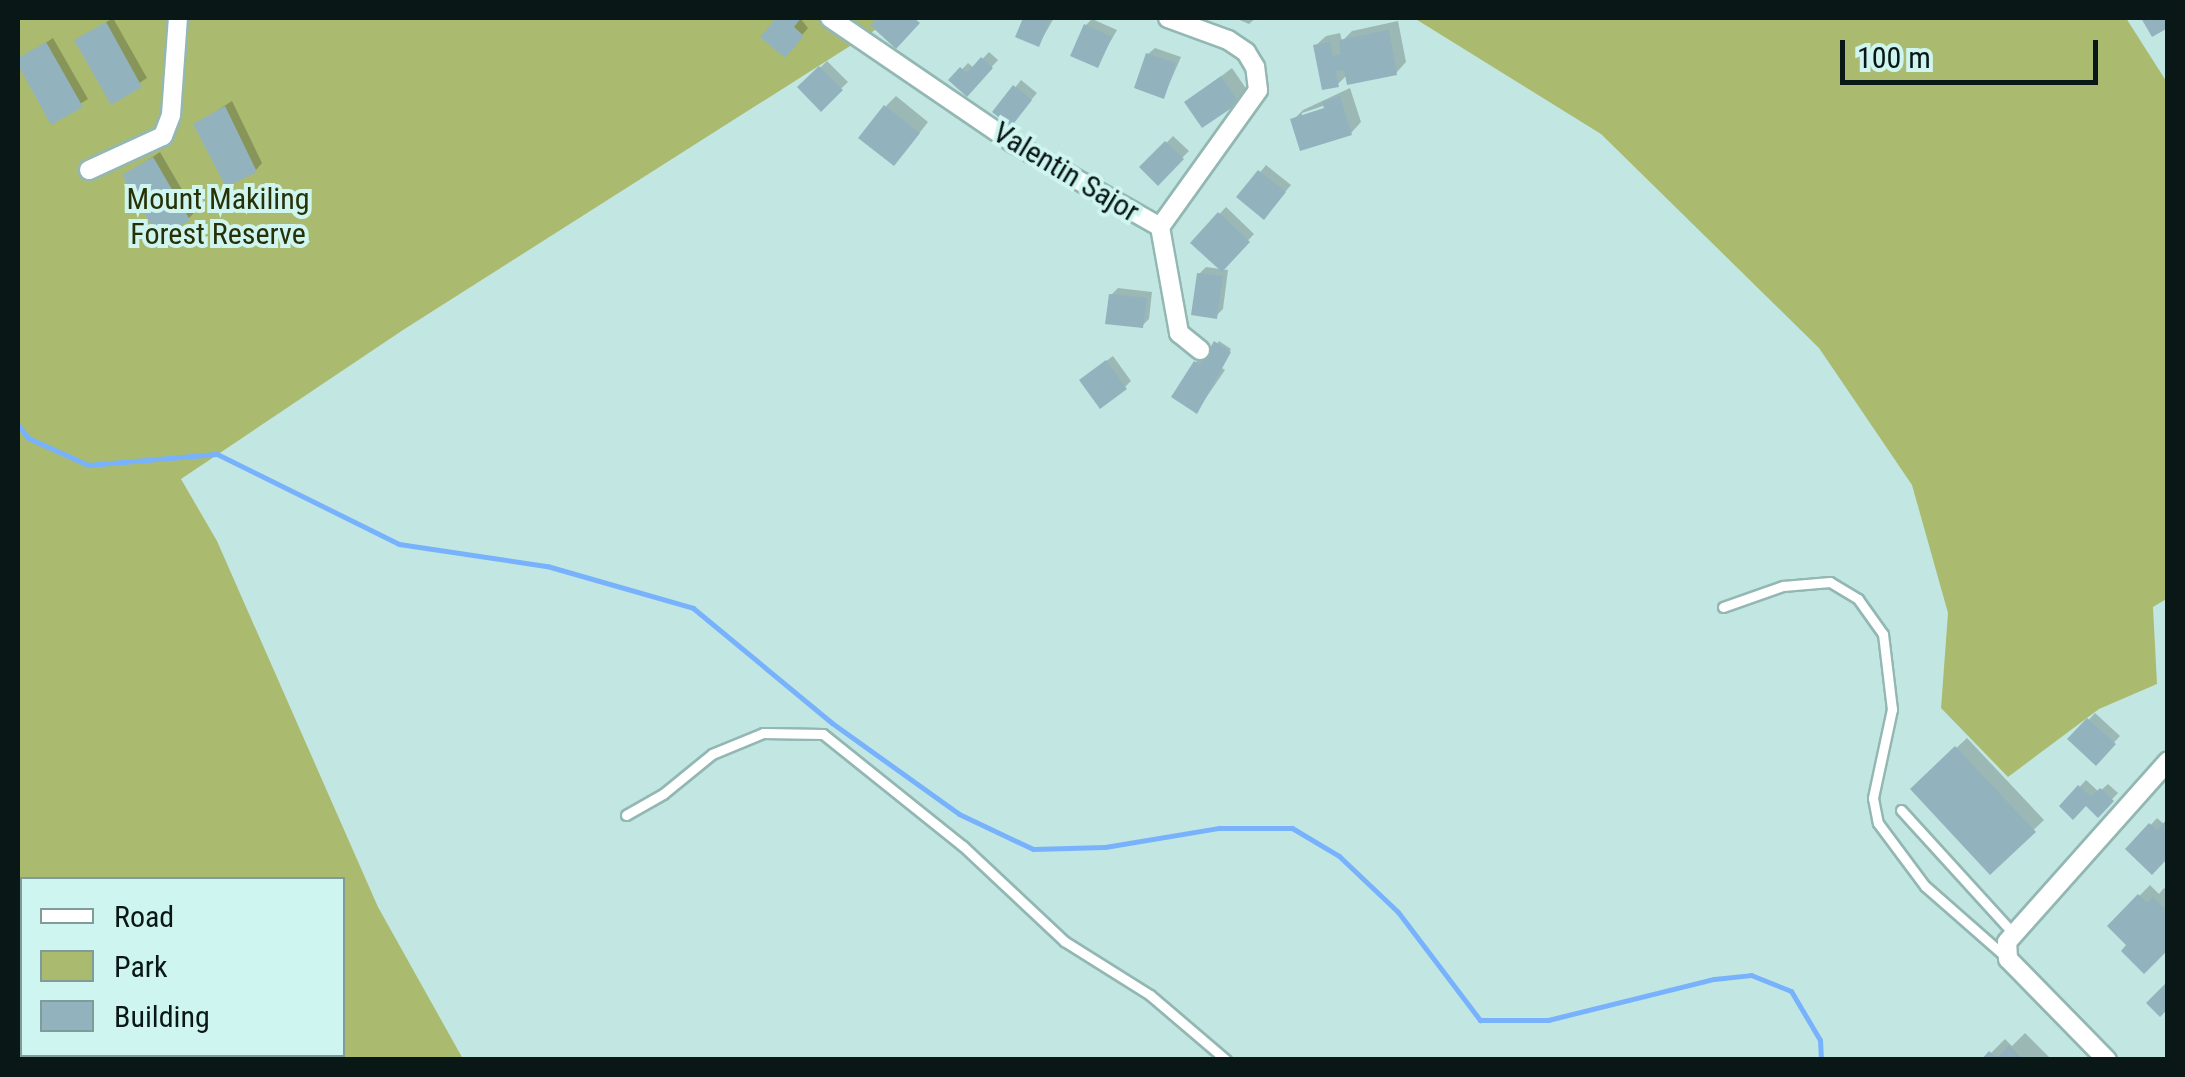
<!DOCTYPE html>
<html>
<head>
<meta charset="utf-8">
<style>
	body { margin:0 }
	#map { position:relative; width:2185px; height:1077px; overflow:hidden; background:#c2e7e3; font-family:"Roboto Condensed",sans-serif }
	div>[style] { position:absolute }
	.green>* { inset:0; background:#aabb70 }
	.shadow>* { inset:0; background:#0003 }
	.stream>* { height:5px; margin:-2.5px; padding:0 2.5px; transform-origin:2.5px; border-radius:2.5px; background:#78b2fd }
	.building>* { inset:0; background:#92b3be }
	.roads { filter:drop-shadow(2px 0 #93b7b3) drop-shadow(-2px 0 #93b7b3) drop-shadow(0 2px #93b7b3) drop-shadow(0 -2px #93b7b3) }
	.lane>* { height:9px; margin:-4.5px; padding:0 4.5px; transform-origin:4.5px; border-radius:4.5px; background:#fff }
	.street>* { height:18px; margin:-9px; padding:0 9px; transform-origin:9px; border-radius:9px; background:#fff }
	span { translate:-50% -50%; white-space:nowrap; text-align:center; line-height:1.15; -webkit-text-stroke:8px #cff5f0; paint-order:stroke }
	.street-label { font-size:30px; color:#091716 }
	.park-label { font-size:30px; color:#283006 }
	.frame { position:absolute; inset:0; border:20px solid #091716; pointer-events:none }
	.legend { position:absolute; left:20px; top:877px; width:325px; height:180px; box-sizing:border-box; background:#cff5f0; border:2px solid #809c99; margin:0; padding:12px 18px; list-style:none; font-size:30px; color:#091716 }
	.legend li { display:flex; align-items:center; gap:20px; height:50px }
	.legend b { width:50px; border:2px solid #809c99 }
	.scale { position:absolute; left:1840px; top:40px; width:258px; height:45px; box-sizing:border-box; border:5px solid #091716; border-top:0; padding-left:12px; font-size:30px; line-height:35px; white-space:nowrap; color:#091716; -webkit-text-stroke:8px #cff5f0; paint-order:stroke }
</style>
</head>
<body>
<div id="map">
	<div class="green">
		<i style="clip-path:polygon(evenodd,18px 18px,894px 18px,403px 330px,181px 479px,217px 541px,378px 907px,463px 1059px,18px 1059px,18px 18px,22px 880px,342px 880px,342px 1054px,22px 1054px,22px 880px)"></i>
		<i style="clip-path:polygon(1414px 18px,2126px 18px,2168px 84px,2168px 598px,2153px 607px,2157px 684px,2099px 709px,2008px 777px,1941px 708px,1948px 613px,1912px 485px,1819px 348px,1601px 134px)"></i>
	</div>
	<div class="shadow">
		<i style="clip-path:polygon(113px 18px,147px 78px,112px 101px,77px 40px)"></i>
		<i style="clip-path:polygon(780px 18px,800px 18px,808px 28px,791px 48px,764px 37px)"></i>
		<i style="clip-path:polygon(1026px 18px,1054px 18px,1039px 44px,1018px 36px)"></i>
		<i style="clip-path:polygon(1235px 18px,1256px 18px,1249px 24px)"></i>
		<i style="clip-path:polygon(1092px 19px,1117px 30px,1097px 65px,1086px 25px)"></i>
		<i style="clip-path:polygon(1398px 21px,1406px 62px,1396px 73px,1348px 74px,1338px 84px,1315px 46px,1326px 36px,1340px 33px,1342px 41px,1352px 31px)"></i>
		<i style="clip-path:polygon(53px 38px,88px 99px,52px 121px,18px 61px)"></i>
		<i style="clip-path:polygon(1155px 48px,1181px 57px,1164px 96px,1148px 54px)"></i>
		<i style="clip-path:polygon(989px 52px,998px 60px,967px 94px,952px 80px,968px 63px,974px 68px)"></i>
		<i style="clip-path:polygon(827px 61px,848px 82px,821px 108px,801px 87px)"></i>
		<i style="clip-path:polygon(1232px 68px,1247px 90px,1237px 101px,1187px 102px)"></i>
		<i style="clip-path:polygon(1021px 80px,1037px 93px,1017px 117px,996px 112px)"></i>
		<i style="clip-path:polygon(evenodd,1350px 88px,1361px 122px,1351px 133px,1293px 120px,1303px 110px,1350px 88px,1335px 102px,1337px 107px,1302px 118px,1302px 113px,1335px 102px)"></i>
		<i style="clip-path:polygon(896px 96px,928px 122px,904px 153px,886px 106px)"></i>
		<i style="clip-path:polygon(232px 101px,262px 163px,256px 170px,196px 124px)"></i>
		<i style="clip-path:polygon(1173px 136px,1189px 151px,1158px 182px,1143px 167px)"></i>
		<i style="clip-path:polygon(160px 152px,195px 212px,189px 218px,125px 175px)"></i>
		<i style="clip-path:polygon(1266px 165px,1291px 185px,1270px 210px,1240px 197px)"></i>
		<i style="clip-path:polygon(1226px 207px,1254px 234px,1222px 269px,1193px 243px)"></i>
		<i style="clip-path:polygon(1206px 267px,1228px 270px,1223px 309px,1216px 316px,1199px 274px)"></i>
		<i style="clip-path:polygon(1118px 288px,1152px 292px,1149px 319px,1143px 325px,1111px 295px)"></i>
		<i style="clip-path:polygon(1219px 341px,1231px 349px,1220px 367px,1225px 370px,1197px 411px,1196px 362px,1202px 356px,1206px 359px)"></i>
		<i style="clip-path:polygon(1113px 356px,1131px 381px,1125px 387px,1089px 374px)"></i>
		<i style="clip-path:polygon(2095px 713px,2120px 736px,2096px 762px,2071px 739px)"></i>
		<i style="clip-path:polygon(1967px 738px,2044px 820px,1990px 872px,1913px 789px)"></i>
		<i style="clip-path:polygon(2086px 780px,2099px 792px,2108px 784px,2118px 793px,2098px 814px,2086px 803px,2062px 806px)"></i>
		<i style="clip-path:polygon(2157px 818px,2165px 825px,2168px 855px,2129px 849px)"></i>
		<i style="clip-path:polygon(2150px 885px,2159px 894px,2164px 888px,2168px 891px,2168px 947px,2129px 945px,2110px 926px)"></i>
		<i style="clip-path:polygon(2025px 1033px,2052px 1060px,1984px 1060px,2005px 1039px,2012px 1046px)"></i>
	</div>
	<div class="stream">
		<i style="left:18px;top:425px;width:16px;rotate:52deg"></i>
		<i style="left:28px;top:438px;width:66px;rotate:24.2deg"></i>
		<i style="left:88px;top:465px;width:129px;rotate:-4.9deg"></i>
		<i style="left:217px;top:454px;width:203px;rotate:26.3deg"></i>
		<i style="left:399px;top:544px;width:150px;rotate:8.5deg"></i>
		<i style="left:547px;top:566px;width:152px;rotate:16deg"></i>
		<i style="left:693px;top:608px;width:180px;rotate:39.6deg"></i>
		<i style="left:832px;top:723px;width:156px;rotate:35.6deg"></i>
		<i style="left:959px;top:814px;width:82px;rotate:25.3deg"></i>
		<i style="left:1033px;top:849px;width:72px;rotate:-1.6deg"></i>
		<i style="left:1105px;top:847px;width:116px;rotate:-9.5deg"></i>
		<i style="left:1219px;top:828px;width:73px"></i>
		<i style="left:1292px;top:828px;width:55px;rotate:30.8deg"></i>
		<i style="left:1339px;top:856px;width:81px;rotate:43.5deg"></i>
		<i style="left:1398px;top:912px;width:136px;rotate:52.8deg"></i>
		<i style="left:1480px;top:1020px;width:68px"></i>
		<i style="left:1548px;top:1020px;width:171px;rotate:-13.9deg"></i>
		<i style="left:1714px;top:979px;width:37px;rotate:-6deg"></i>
		<i style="left:1751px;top:975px;width:43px;rotate:21.8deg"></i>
		<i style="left:1791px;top:991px;width:57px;rotate:59.4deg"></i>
		<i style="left:1820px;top:1040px;width:20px;rotate:87deg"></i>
	</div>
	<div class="building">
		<i style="clip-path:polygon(776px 18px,801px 18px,794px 27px,804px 36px,785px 58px,760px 37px)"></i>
		<i style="clip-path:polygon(877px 18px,914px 18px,920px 23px,896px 49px,870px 25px)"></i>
		<i style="clip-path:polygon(1023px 18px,1051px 18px,1039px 47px,1015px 37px)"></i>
		<i style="clip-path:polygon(2141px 18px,2168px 18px,2168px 28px,2152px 37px)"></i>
		<i style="clip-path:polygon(106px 22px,142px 87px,111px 105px,74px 40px)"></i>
		<i style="clip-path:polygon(1084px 24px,1112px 37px,1098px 68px,1070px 56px)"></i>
		<i style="clip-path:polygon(1389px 30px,1397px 75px,1347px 85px,1344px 70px,1336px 71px,1339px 87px,1322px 90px,1313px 45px,1330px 42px,1333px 56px,1341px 54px,1339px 40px)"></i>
		<i style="clip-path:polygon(46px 42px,83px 107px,51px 125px,18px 65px,18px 58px)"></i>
		<i style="clip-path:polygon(1146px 53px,1176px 63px,1164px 99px,1134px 88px)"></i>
		<i style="clip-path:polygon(981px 57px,993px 68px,967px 97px,948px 80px,960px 67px,967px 73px)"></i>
		<i style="clip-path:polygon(819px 66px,843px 90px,821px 112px,797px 87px)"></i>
		<i style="clip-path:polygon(1221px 76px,1239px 103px,1202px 128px,1184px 102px)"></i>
		<i style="clip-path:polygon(1013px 85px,1032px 100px,1011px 127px,992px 112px)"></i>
		<i style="clip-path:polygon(1340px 96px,1352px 135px,1300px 151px,1290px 119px,1324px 108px,1322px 102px)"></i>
		<i style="clip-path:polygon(884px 105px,920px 133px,894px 166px,858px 138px)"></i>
		<i style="clip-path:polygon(225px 106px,257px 172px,226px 187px,193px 124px)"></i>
		<i style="clip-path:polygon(1165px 141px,1184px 159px,1158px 186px,1139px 167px)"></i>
		<i style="clip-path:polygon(153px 157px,190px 220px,159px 239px,122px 175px)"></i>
		<i style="clip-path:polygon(1258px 170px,1286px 192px,1264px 220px,1236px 197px)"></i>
		<i style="clip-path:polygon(1218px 212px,1250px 242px,1222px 272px,1190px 243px)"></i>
		<i style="clip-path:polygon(1197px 273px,1223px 276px,1217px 319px,1191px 315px)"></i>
		<i style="clip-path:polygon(1109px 294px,1147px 298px,1143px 328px,1105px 324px)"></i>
		<i style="clip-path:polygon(1214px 341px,1231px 352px,1197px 414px,1171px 397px,1194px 361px,1200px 365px)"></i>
		<i style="clip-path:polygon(1106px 360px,1127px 389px,1100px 409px,1079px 380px)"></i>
		<i style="clip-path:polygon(2087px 718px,2116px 744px,2096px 766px,2067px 739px)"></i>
		<i style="clip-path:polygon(1955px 746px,2036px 832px,1990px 875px,1910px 789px)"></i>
		<i style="clip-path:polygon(2078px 785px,2091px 797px,2100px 788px,2114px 801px,2098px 818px,2086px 806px,2073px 820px,2059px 806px)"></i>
		<i style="clip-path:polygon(2168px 818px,2168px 858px,2152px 875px,2125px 849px,2149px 823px,2157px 830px)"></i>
		<i style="clip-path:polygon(2138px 894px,2147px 903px,2153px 897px,2168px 912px,2168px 950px,2144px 974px,2121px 951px,2126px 945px,2107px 926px)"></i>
		<i style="clip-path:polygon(2168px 981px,2168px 1009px,2160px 1017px,2146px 1003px)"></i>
		<i style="clip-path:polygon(2009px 1045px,2024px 1060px,1981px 1060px,1989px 1051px,1997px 1058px)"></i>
	</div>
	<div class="roads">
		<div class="lane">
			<i style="left:1723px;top:607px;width:64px;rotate:-19.3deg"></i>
			<i style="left:1783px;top:586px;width:47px;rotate:-4.9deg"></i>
			<i style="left:1830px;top:582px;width:33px;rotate:31deg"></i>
			<i style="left:1858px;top:599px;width:43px;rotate:54.5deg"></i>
			<i style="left:1883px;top:634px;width:76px;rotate:83.2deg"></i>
			<i style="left:1892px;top:709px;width:91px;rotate:102.1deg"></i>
			<i style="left:1873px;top:798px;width:25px;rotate:79deg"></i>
			<i style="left:1878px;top:823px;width:79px;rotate:53.3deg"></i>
			<i style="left:1925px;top:886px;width:109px;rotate:41.3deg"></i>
			<i style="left:1901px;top:810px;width:166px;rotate:47.7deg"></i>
			<i style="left:626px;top:815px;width:43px;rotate:-29.6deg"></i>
			<i style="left:663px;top:794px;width:63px;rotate:-39.2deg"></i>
			<i style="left:712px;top:754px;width:55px;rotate:-22.4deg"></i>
			<i style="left:763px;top:733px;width:60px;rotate:1deg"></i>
			<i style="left:823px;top:734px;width:179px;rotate:38.7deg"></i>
			<i style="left:963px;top:846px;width:139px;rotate:43.2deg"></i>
			<i style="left:1064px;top:941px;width:102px;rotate:32.1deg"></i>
			<i style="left:1150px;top:995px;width:100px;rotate:40.5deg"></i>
		</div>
		<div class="street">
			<i style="left:830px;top:18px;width:222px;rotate:34.3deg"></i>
			<i style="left:1013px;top:143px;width:169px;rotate:29.7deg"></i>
			<i style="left:1160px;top:227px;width:168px;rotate:-54.4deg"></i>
			<i style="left:1258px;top:90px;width:23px;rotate:-97deg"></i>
			<i style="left:1255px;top:67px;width:17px;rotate:-121deg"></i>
			<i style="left:1246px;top:52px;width:22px;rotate:-146deg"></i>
			<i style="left:1228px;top:40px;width:64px;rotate:-159.9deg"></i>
			<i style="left:89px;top:170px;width:81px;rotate:-24.7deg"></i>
			<i style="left:163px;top:136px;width:22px;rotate:-69deg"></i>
			<i style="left:171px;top:115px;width:97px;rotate:-85.9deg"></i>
			<i style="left:1160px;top:227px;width:108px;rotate:79.8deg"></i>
			<i style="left:1179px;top:333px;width:27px;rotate:39deg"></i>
			<i style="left:2107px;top:1060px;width:141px;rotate:-134.4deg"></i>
			<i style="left:2008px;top:959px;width:17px;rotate:-93deg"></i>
			<i style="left:2007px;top:942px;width:242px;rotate:-48.3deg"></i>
		</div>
	</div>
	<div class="street-label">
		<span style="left:1066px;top:172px;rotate:31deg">Valentin Sajor</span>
	</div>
	<div class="park-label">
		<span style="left:218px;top:216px">Mount Makiling<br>Forest Reserve</span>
	</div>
	<div class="frame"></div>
	<ul class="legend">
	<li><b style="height:12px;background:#fff"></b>Road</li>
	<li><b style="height:28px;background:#aabb70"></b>Park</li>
	<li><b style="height:28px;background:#92b3be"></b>Building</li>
	</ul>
	<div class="scale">100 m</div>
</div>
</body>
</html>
